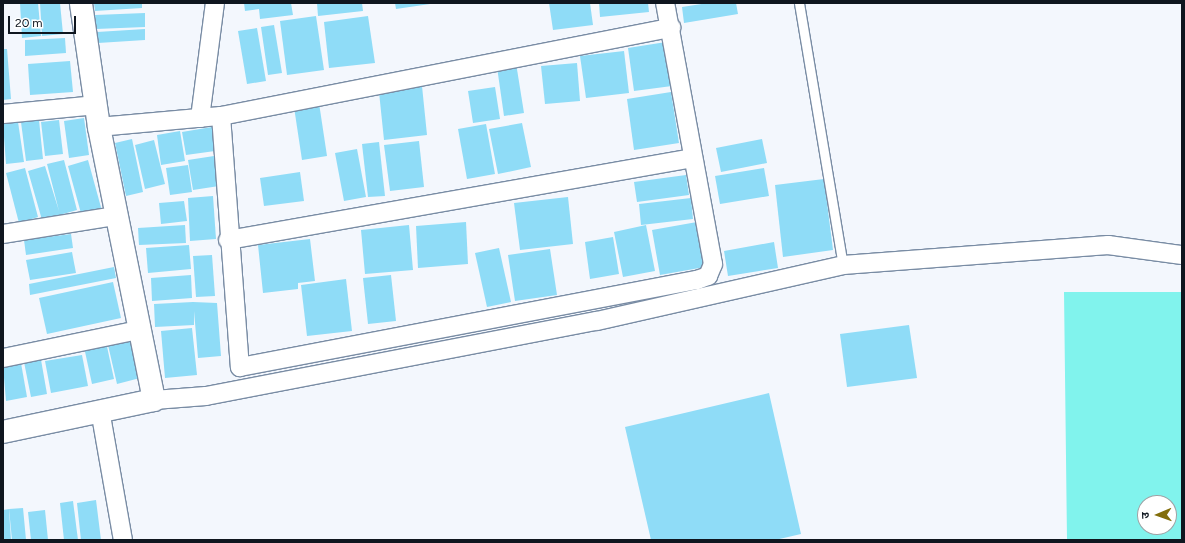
<!DOCTYPE html>
<html>
<head>
<meta charset="utf-8">
<style>
	body { margin:0 }
	#map { position:relative; width:1185px; height:543px; overflow:hidden; background:#f3f7fd; font-family:Figtree,"Noto Sans Devanagari",sans-serif }
	div>[style] { position:absolute }
	.water>* { inset:0; background:#81f3ed }
	.building>* { inset:0; background:#8fdcf7 }
	.roads { filter:drop-shadow(1px 0 #798ca4) drop-shadow(-1px 0 #798ca4) drop-shadow(0 1px #798ca4) drop-shadow(0 -1px #798ca4) }
	.service>* { height:9px; margin:-4.5px; padding:0 4.5px; transform-origin:4.5px; border-radius:4.5px; background:#fff }
	.minor>* { height:18px; margin:-9px; padding:0 9px; transform-origin:9px; border-radius:9px; background:#fff }
	.tertiary>* { height:22px; margin:-11px; padding:0 11px; transform-origin:11px; border-radius:11px; background:#fff }
	span { translate:-50% -50%; white-space:nowrap; text-align:center; line-height:1.15; -webkit-text-stroke:3px #fff; paint-order:stroke }
	.frame { position:absolute; inset:0; border:4px solid #0f161f; pointer-events:none }
	.north { position:absolute; left:1137px; top:495px; width:40px; height:40px; box-sizing:border-box; background:#fff; border:1px solid #9fa2a5; border-radius:50%; rotate:268deg; font-size:11px; font-weight:700; line-height:16px; text-align:center; color:#0f161f }
	.north::after { content:''; display:block; margin:auto; width:14px; height:18px; background:#836e0b; clip-path:polygon(50% 0,100% 100%,50% 72%,0 100%) }
	.scale { position:absolute; left:8px; top:16px; width:68px; height:18px; box-sizing:border-box; border:2px solid #0f161f; border-top:0; padding-left:5px; font-size:12px; line-height:14px; white-space:nowrap; color:#0f161f; -webkit-text-stroke:3px #fff; paint-order:stroke }
</style>
</head>
<body>
<div id="map">
	<div class="water">
		<i style="clip-path:polygon(evenodd,1064px 292px,1182px 292px,1182px 540px,1067px 540px,1064px 292px,1145px 503px,1169px 503px,1169px 527px,1145px 527px,1145px 503px)"></i>
	</div>
	<div class="building">
		<i style="clip-path:polygon(20px 3px,38px 3px,41px 36px,22px 38px)"></i>
		<i style="clip-path:polygon(40px 3px,60px 3px,63px 34px,42px 36px)"></i>
		<i style="clip-path:polygon(94px 3px,142px 3px,142px 8px,95px 11px)"></i>
		<i style="clip-path:polygon(244px 3px,291px 3px,293px 15px,260px 19px,259px 9px,245px 11px)"></i>
		<i style="clip-path:polygon(317px 3px,362px 3px,363px 11px,318px 16px)"></i>
		<i style="clip-path:polygon(395px 3px,430px 3px,430px 4px,396px 9px)"></i>
		<i style="clip-path:polygon(549px 3px,590px 3px,593px 25px,553px 30px)"></i>
		<i style="clip-path:polygon(599px 3px,648px 3px,649px 12px,600px 17px)"></i>
		<i style="clip-path:polygon(708px 3px,736px 3px,738px 14px,684px 23px,682px 7px)"></i>
		<i style="clip-path:polygon(145px 13px,145px 27px,96px 29px,95px 15px)"></i>
		<i style="clip-path:polygon(316px 16px,324px 70px,287px 75px,280px 21px)"></i>
		<i style="clip-path:polygon(368px 16px,375px 63px,329px 68px,324px 22px)"></i>
		<i style="clip-path:polygon(274px 25px,282px 73px,268px 75px,261px 27px)"></i>
		<i style="clip-path:polygon(257px 28px,266px 81px,247px 84px,238px 31px)"></i>
		<i style="clip-path:polygon(145px 29px,145px 40px,98px 43px,97px 32px)"></i>
		<i style="clip-path:polygon(65px 38px,66px 53px,25px 56px,25px 40px)"></i>
		<i style="clip-path:polygon(666px 42px,672px 86px,634px 91px,628px 48px)"></i>
		<i style="clip-path:polygon(3px 49px,7px 49px,11px 99px,3px 100px)"></i>
		<i style="clip-path:polygon(624px 51px,629px 93px,586px 98px,580px 56px)"></i>
		<i style="clip-path:polygon(70px 61px,73px 92px,30px 95px,28px 64px)"></i>
		<i style="clip-path:polygon(516px 63px,524px 113px,504px 116px,497px 67px)"></i>
		<i style="clip-path:polygon(577px 63px,580px 101px,545px 104px,541px 66px)"></i>
		<i style="clip-path:polygon(422px 86px,427px 135px,384px 140px,379px 92px)"></i>
		<i style="clip-path:polygon(495px 87px,500px 119px,473px 123px,468px 91px)"></i>
		<i style="clip-path:polygon(671px 92px,679px 143px,634px 150px,627px 99px)"></i>
		<i style="clip-path:polygon(319px 103px,327px 156px,302px 160px,294px 107px)"></i>
		<i style="clip-path:polygon(84px 118px,89px 155px,69px 158px,64px 121px)"></i>
		<i style="clip-path:polygon(39px 120px,43px 159px,26px 161px,21px 122px)"></i>
		<i style="clip-path:polygon(59px 120px,63px 154px,45px 156px,41px 122px)"></i>
		<i style="clip-path:polygon(18px 122px,24px 162px,6px 164px,3px 124px)"></i>
		<i style="clip-path:polygon(522px 123px,531px 167px,498px 174px,489px 129px)"></i>
		<i style="clip-path:polygon(486px 124px,495px 174px,467px 179px,458px 129px)"></i>
		<i style="clip-path:polygon(212px 127px,215px 151px,186px 155px,182px 132px)"></i>
		<i style="clip-path:polygon(180px 131px,185px 161px,161px 165px,157px 135px)"></i>
		<i style="clip-path:polygon(132px 139px,143px 192px,126px 196px,115px 143px)"></i>
		<i style="clip-path:polygon(762px 139px,767px 163px,721px 172px,716px 148px)"></i>
		<i style="clip-path:polygon(154px 140px,165px 184px,145px 189px,135px 145px)"></i>
		<i style="clip-path:polygon(419px 141px,424px 187px,390px 191px,384px 145px)"></i>
		<i style="clip-path:polygon(379px 142px,385px 196px,368px 197px,362px 144px)"></i>
		<i style="clip-path:polygon(357px 149px,366px 197px,344px 201px,335px 153px)"></i>
		<i style="clip-path:polygon(214px 156px,219px 186px,193px 190px,188px 160px)"></i>
		<i style="clip-path:polygon(64px 160px,77px 210px,42px 220px,28px 171px,45px 166px,59px 211px,47px 164px)"></i>
		<i style="clip-path:polygon(88px 160px,102px 211px,82px 217px,68px 166px)"></i>
		<i style="clip-path:polygon(188px 165px,192px 192px,170px 195px,166px 168px)"></i>
		<i style="clip-path:polygon(25px 168px,38px 217px,19px 223px,6px 173px)"></i>
		<i style="clip-path:polygon(764px 168px,769px 196px,720px 204px,715px 176px)"></i>
		<i style="clip-path:polygon(300px 172px,304px 201px,264px 206px,260px 178px)"></i>
		<i style="clip-path:polygon(686px 175px,689px 195px,637px 202px,634px 182px)"></i>
		<i style="clip-path:polygon(824px 179px,833px 250px,783px 257px,775px 185px)"></i>
		<i style="clip-path:polygon(213px 196px,216px 239px,190px 241px,188px 198px)"></i>
		<i style="clip-path:polygon(568px 197px,573px 244px,520px 250px,514px 203px)"></i>
		<i style="clip-path:polygon(691px 198px,693px 219px,641px 225px,639px 204px)"></i>
		<i style="clip-path:polygon(184px 201px,187px 221px,161px 224px,159px 203px)"></i>
		<i style="clip-path:polygon(466px 222px,468px 264px,418px 268px,416px 226px)"></i>
		<i style="clip-path:polygon(697px 222px,705px 267px,660px 275px,652px 230px)"></i>
		<i style="clip-path:polygon(185px 225px,186px 243px,139px 245px,138px 228px)"></i>
		<i style="clip-path:polygon(409px 225px,413px 270px,365px 274px,361px 230px)"></i>
		<i style="clip-path:polygon(646px 225px,655px 271px,623px 277px,614px 232px)"></i>
		<i style="clip-path:polygon(71px 234px,73px 248px,26px 255px,24px 240px)"></i>
		<i style="clip-path:polygon(613px 237px,619px 274px,590px 279px,585px 242px)"></i>
		<i style="clip-path:polygon(310px 239px,315px 281px,298px 283px,298px 289px,263px 293px,258px 245px)"></i>
		<i style="clip-path:polygon(774px 242px,778px 268px,728px 276px,724px 251px)"></i>
		<i style="clip-path:polygon(189px 245px,191px 269px,148px 273px,146px 248px)"></i>
		<i style="clip-path:polygon(499px 248px,511px 302px,487px 307px,475px 253px)"></i>
		<i style="clip-path:polygon(550px 249px,557px 295px,515px 301px,508px 255px)"></i>
		<i style="clip-path:polygon(72px 252px,76px 273px,30px 280px,26px 260px)"></i>
		<i style="clip-path:polygon(212px 255px,215px 296px,196px 297px,193px 256px)"></i>
		<i style="clip-path:polygon(114px 267px,116px 278px,30px 295px,29px 284px)"></i>
		<i style="clip-path:polygon(191px 275px,192px 298px,152px 301px,151px 278px)"></i>
		<i style="clip-path:polygon(391px 275px,396px 321px,368px 324px,363px 278px)"></i>
		<i style="clip-path:polygon(346px 279px,352px 331px,307px 336px,301px 285px)"></i>
		<i style="clip-path:polygon(113px 282px,121px 318px,47px 334px,39px 298px)"></i>
		<i style="clip-path:polygon(193px 302px,217px 303px,221px 356px,198px 358px,194px 311px,194px 325px,155px 327px,154px 304px)"></i>
		<i style="clip-path:polygon(909px 325px,917px 378px,847px 387px,840px 334px)"></i>
		<i style="clip-path:polygon(192px 328px,197px 375px,165px 378px,161px 331px)"></i>
		<i style="clip-path:polygon(132px 340px,140px 378px,117px 384px,108px 345px)"></i>
		<i style="clip-path:polygon(106px 342px,114px 379px,92px 384px,84px 347px)"></i>
		<i style="clip-path:polygon(40px 354px,47px 394px,31px 397px,23px 357px)"></i>
		<i style="clip-path:polygon(82px 355px,88px 386px,51px 393px,45px 361px)"></i>
		<i style="clip-path:polygon(21px 363px,27px 397px,6px 401px,3px 366px)"></i>
		<i style="clip-path:polygon(769px 393px,801px 534px,775px 540px,651px 540px,625px 427px)"></i>
		<i style="clip-path:polygon(96px 500px,101px 540px,81px 540px,77px 503px)"></i>
		<i style="clip-path:polygon(73px 501px,78px 540px,64px 540px,60px 503px)"></i>
		<i style="clip-path:polygon(23px 508px,26px 540px,12px 540px,9px 509px)"></i>
		<i style="clip-path:polygon(9px 509px,11px 540px,3px 540px,3px 510px)"></i>
		<i style="clip-path:polygon(45px 510px,48px 540px,31px 540px,28px 512px)"></i>
	</div>
	<div class="roads">
		<div class="service">
			<i style="left:799px;top:3px;width:266px;rotate:80.5deg"></i>
		</div>
		<div class="minor">
			<i style="left:3px;top:114px;width:93px;rotate:-5.5deg"></i>
			<i style="left:221px;top:116px;width:252px;rotate:85.7deg"></i>
			<i style="left:240px;top:367px;width:465px;rotate:-10.8deg"></i>
			<i style="left:697px;top:280px;width:12px;rotate:-20deg"></i>
			<i style="left:708px;top:276px;width:13px;rotate:-67deg"></i>
			<i style="left:713px;top:264px;width:265px;rotate:-100.4deg"></i>
			<i style="left:200px;top:118px;width:116px;rotate:-82.6deg"></i>
			<i style="left:99px;top:127px;width:122px;rotate:-5.2deg"></i>
			<i style="left:221px;top:116px;width:459px;rotate:-11.1deg"></i>
			<i style="left:3px;top:234px;width:113px;rotate:-9.1deg"></i>
			<i style="left:228px;top:240px;width:471px;rotate:-10deg"></i>
			<i style="left:3px;top:358px;width:138px;rotate:-11.7deg"></i>
			<i style="left:154px;top:400px;width:52px;rotate:-4.4deg"></i>
			<i style="left:206px;top:396px;width:398px;rotate:-10.9deg"></i>
			<i style="left:597px;top:321px;width:252px;rotate:-12.8deg"></i>
			<i style="left:843px;top:265px;width:266px;rotate:-4.3deg"></i>
			<i style="left:1108px;top:245px;width:75px;rotate:7.7deg"></i>
			<i style="left:100px;top:410px;width:132px;rotate:80deg"></i>
		</div>
		<div class="tertiary">
			<i style="left:3px;top:432px;width:154px;rotate:-12deg"></i>
			<i style="left:154px;top:400px;width:278px;rotate:-101.4deg"></i>
			<i style="left:99px;top:127px;width:125px;rotate:-98.3deg"></i>
		</div>
	</div>
	<div class="frame"></div>
	<div class="north">उ</div>
	<div class="scale">20 m</div>
</div>
</body>
</html>
